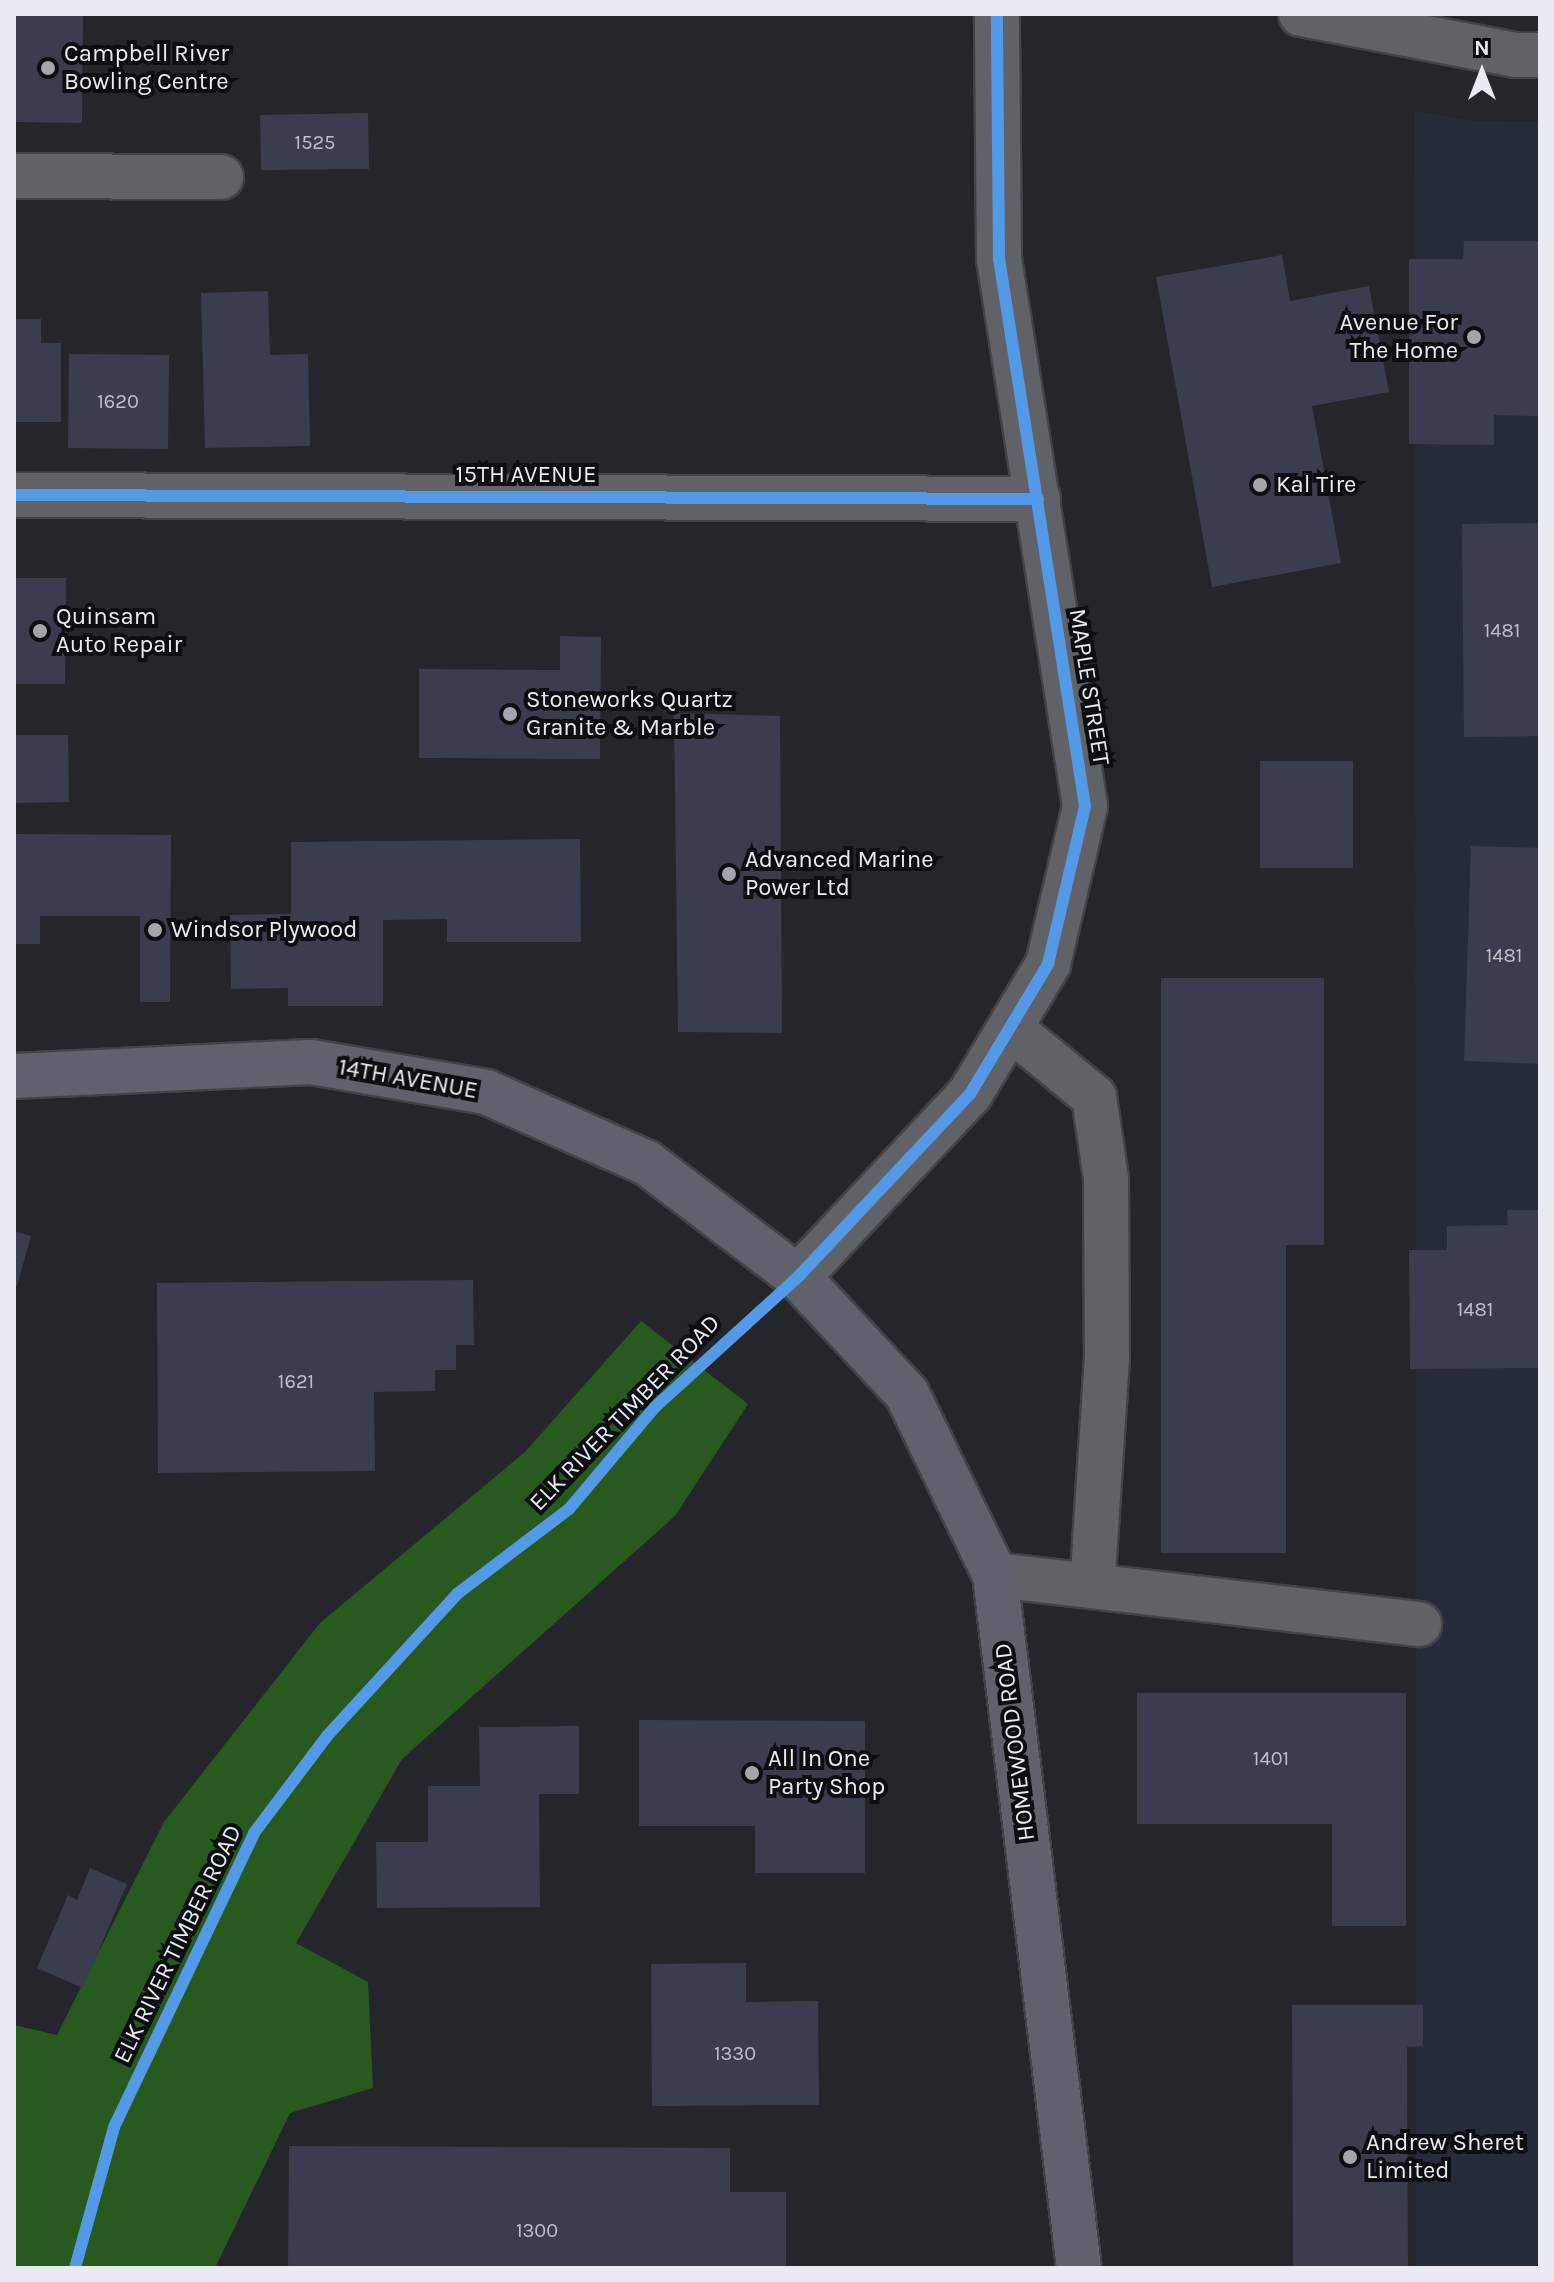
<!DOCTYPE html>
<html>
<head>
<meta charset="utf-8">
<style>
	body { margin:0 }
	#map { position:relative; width:1554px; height:2282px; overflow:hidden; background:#24262c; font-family:Karla,sans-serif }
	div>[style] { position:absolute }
	.built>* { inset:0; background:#262b3a }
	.forest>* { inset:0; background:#285a20 }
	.building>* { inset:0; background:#3a3d4d }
	.roads { filter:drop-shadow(2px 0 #424348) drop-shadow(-2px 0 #424348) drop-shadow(0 2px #424348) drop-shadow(0 -2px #424348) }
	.minor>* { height:44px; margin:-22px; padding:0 22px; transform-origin:22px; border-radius:22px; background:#616267 }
	.major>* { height:44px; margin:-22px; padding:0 22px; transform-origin:22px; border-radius:22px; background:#60626b }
	.cycleway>* { height:12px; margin:-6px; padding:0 6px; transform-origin:6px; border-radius:6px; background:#5399e6 }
	.dots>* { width:22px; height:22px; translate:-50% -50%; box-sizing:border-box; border:4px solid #0c0e12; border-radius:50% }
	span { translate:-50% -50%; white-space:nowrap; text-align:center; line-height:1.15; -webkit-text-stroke:8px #0c0e12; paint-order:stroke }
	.number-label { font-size:20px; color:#bcc0c9 }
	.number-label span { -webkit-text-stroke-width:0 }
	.poi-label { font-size:24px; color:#e8ebf2 }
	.left { translate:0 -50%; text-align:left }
	.right { translate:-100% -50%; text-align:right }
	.street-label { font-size:24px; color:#e8ebf2 }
	.frame { position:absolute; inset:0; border:16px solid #e8ebf2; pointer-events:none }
	.north { position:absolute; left:1442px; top:32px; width:80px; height:80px; -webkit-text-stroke:6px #0c0e12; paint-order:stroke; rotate:0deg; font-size:22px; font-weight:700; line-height:32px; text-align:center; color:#e8ebf2 }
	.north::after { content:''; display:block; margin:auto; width:28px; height:36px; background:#e8ebf2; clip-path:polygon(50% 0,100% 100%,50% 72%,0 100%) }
</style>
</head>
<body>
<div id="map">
	<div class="built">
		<i style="clip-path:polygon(1415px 111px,1472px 121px,1540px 122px,1540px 2268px,1416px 2268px)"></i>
	</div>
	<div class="forest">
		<i style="clip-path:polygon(641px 1321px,748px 1404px,675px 1516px,402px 1759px,296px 1943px,368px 1982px,373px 2088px,290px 2113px,215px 2268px,14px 2268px,14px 2025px,57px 2035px,164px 1822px,320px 1623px,525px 1452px)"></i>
	</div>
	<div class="building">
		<i style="clip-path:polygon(14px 14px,83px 14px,82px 123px,14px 122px)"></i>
		<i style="clip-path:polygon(368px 113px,369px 169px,261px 170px,260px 115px)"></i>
		<i style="clip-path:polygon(1464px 241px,1540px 241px,1540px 416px,1494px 415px,1494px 445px,1409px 444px,1409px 259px,1463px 259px)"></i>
		<i style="clip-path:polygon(1282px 255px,1290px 301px,1369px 286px,1389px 392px,1312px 406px,1341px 563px,1212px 587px,1156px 277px)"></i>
		<i style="clip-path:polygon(268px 291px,270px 355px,308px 354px,310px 446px,205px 448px,201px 293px)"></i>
		<i style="clip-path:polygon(14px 319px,41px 319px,41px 343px,61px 343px,61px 422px,14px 422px)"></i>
		<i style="clip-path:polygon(69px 354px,169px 355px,168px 449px,68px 448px)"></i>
		<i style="clip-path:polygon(1540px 523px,1540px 736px,1464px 737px,1462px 524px)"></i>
		<i style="clip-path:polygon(14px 578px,66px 578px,65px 684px,14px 684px)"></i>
		<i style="clip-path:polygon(560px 636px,601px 637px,600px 759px,419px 758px,419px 669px,560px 670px)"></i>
		<i style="clip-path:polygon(674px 713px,780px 716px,782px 1033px,678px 1032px)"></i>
		<i style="clip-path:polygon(14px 735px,68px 735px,69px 802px,14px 803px)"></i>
		<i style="clip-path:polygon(1260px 761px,1353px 761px,1353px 868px,1260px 868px)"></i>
		<i style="clip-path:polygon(14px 834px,171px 835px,170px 1002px,140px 1002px,140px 916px,40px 916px,40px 944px,14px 944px)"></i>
		<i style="clip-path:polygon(580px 839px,581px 942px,447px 942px,447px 919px,383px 920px,383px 1006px,288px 1006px,288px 988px,231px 989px,230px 915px,291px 914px,291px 842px)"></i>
		<i style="clip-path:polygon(1471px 846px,1540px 848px,1540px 1064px,1464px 1061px)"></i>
		<i style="clip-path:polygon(1161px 978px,1324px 978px,1324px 1245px,1286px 1245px,1286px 1553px,1161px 1553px)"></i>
		<i style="clip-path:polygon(1507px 1210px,1540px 1210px,1540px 1368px,1410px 1369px,1409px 1250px,1447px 1250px,1447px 1226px,1508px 1225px)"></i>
		<i style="clip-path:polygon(14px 1231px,31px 1236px,17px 1286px,14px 1285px)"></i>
		<i style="clip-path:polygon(473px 1280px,474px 1345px,456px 1345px,456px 1370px,435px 1370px,435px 1391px,374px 1392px,375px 1471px,158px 1473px,157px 1283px)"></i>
		<i style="clip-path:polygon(1137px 1693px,1406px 1693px,1406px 1926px,1332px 1926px,1332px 1824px,1137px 1824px)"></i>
		<i style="clip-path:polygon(639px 1720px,865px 1721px,865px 1873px,755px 1873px,755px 1826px,639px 1826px)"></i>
		<i style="clip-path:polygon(579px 1726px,579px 1794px,539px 1794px,540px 1907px,377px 1908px,376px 1842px,428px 1842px,428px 1786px,480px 1786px,479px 1727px)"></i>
		<i style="clip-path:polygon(90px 1868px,127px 1884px,83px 1988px,37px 1968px,68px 1895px,77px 1900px)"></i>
		<i style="clip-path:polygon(746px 1963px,746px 2002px,818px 2001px,819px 2105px,652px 2106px,651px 1964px)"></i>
		<i style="clip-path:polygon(1292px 2005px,1423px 2005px,1423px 2046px,1407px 2047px,1408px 2268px,1293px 2268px)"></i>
		<i style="clip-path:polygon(289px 2146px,730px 2148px,730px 2192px,786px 2192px,786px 2268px,288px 2268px)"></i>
	</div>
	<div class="roads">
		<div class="minor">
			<i style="left:1301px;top:14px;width:218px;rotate:10.8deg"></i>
			<i style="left:1515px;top:55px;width:25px"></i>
			<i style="left:14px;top:176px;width:207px;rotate:0.3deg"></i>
			<i style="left:14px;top:495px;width:1024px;rotate:0.22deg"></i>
			<i style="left:1010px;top:1028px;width:109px;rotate:39.4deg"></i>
			<i style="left:1094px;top:1097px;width:82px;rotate:81.6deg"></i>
			<i style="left:1106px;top:1178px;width:179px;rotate:89.7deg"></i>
			<i style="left:1107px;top:1357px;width:229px;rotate:93.7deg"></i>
			<i style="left:798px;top:1277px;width:251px;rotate:-46.8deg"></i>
			<i style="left:970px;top:1094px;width:152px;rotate:-59deg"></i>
			<i style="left:1048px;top:964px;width:162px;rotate:-76.8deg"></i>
			<i style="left:1085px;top:806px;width:554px;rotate:-98.93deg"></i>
			<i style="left:999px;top:259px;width:245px;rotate:-90.5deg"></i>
			<i style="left:995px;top:1575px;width:427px;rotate:6.6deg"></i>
		</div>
		<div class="major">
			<i style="left:14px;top:1076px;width:297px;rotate:-2.7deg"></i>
			<i style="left:311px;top:1062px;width:178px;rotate:9.7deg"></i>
			<i style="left:486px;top:1092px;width:176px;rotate:23.8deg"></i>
			<i style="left:647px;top:1163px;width:189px;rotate:37.1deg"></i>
			<i style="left:798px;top:1277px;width:160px;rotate:47deg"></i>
			<i style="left:907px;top:1394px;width:201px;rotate:64.1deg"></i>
			<i style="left:995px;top:1575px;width:698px;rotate:83.09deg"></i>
		</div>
	</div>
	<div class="cycleway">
		<i style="left:14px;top:495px;width:1024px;rotate:0.22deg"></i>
		<i style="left:75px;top:2268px;width:146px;rotate:-74.5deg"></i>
		<i style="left:114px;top:2127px;width:326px;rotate:-64.5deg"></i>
		<i style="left:254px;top:1833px;width:121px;rotate:-53deg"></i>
		<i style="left:327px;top:1736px;width:193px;rotate:-47.5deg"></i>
		<i style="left:457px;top:1594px;width:141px;rotate:-37.2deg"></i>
		<i style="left:569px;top:1509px;width:133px;rotate:-49.9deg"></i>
		<i style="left:655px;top:1407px;width:193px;rotate:-42.3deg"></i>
		<i style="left:798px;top:1277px;width:251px;rotate:-46.8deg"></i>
		<i style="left:970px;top:1094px;width:152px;rotate:-59deg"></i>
		<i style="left:1048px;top:964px;width:162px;rotate:-76.8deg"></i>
		<i style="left:1085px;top:806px;width:554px;rotate:-98.93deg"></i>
		<i style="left:999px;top:259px;width:245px;rotate:-90.5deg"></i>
	</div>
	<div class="dots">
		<i style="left:48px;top:68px;background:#a3a6ad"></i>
		<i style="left:1474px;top:337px;background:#a3a6ad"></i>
		<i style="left:1260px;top:485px;background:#a3a6ad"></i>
		<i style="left:40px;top:631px;background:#a3a6ad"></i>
		<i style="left:510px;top:714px;background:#a3a6ad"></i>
		<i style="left:729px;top:874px;background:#a3a6ad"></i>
		<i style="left:155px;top:930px;background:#a3a6ad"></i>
		<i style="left:752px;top:1773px;background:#a3a6ad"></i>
		<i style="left:1350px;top:2157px;background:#a3a6ad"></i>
	</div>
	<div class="number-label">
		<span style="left:315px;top:142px">1525</span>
		<span style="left:118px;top:401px">1620</span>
		<span style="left:1502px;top:630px">1481</span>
		<span style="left:1504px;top:955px">1481</span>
		<span style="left:1475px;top:1309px">1481</span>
		<span style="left:296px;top:1381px">1621</span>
		<span style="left:1271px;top:1758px">1401</span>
		<span style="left:735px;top:2053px">1330</span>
		<span style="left:537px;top:2230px">1300</span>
	</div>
	<div class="poi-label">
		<span class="left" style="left:64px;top:68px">Campbell River<br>Bowling Centre</span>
		<span class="right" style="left:1458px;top:337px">Avenue For<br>The Home</span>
		<span class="left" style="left:1276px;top:485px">Kal Tire</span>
		<span class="left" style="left:56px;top:631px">Quinsam<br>Auto Repair</span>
		<span class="left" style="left:526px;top:714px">Stoneworks Quartz<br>Granite &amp; Marble</span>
		<span class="left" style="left:745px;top:874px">Advanced Marine<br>Power Ltd</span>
		<span class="left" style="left:171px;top:930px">Windsor Plywood</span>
		<span class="left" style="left:768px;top:1773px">All In One<br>Party Shop</span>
		<span class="left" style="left:1366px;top:2157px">Andrew Sheret<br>Limited</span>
	</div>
	<div class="street-label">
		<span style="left:526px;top:475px">15TH AVENUE</span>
		<span style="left:1089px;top:687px;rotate:81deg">MAPLE STREET</span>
		<span style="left:408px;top:1079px;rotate:10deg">14TH AVENUE</span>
		<span style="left:625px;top:1413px;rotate:-46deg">ELK RIVER TIMBER ROAD</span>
		<span style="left:1015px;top:1742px;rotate:-97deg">HOMEWOOD ROAD</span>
		<span style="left:178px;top:1944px;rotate:-64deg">ELK RIVER TIMBER ROAD</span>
	</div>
	<div class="frame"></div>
	<div class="north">N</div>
</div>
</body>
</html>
